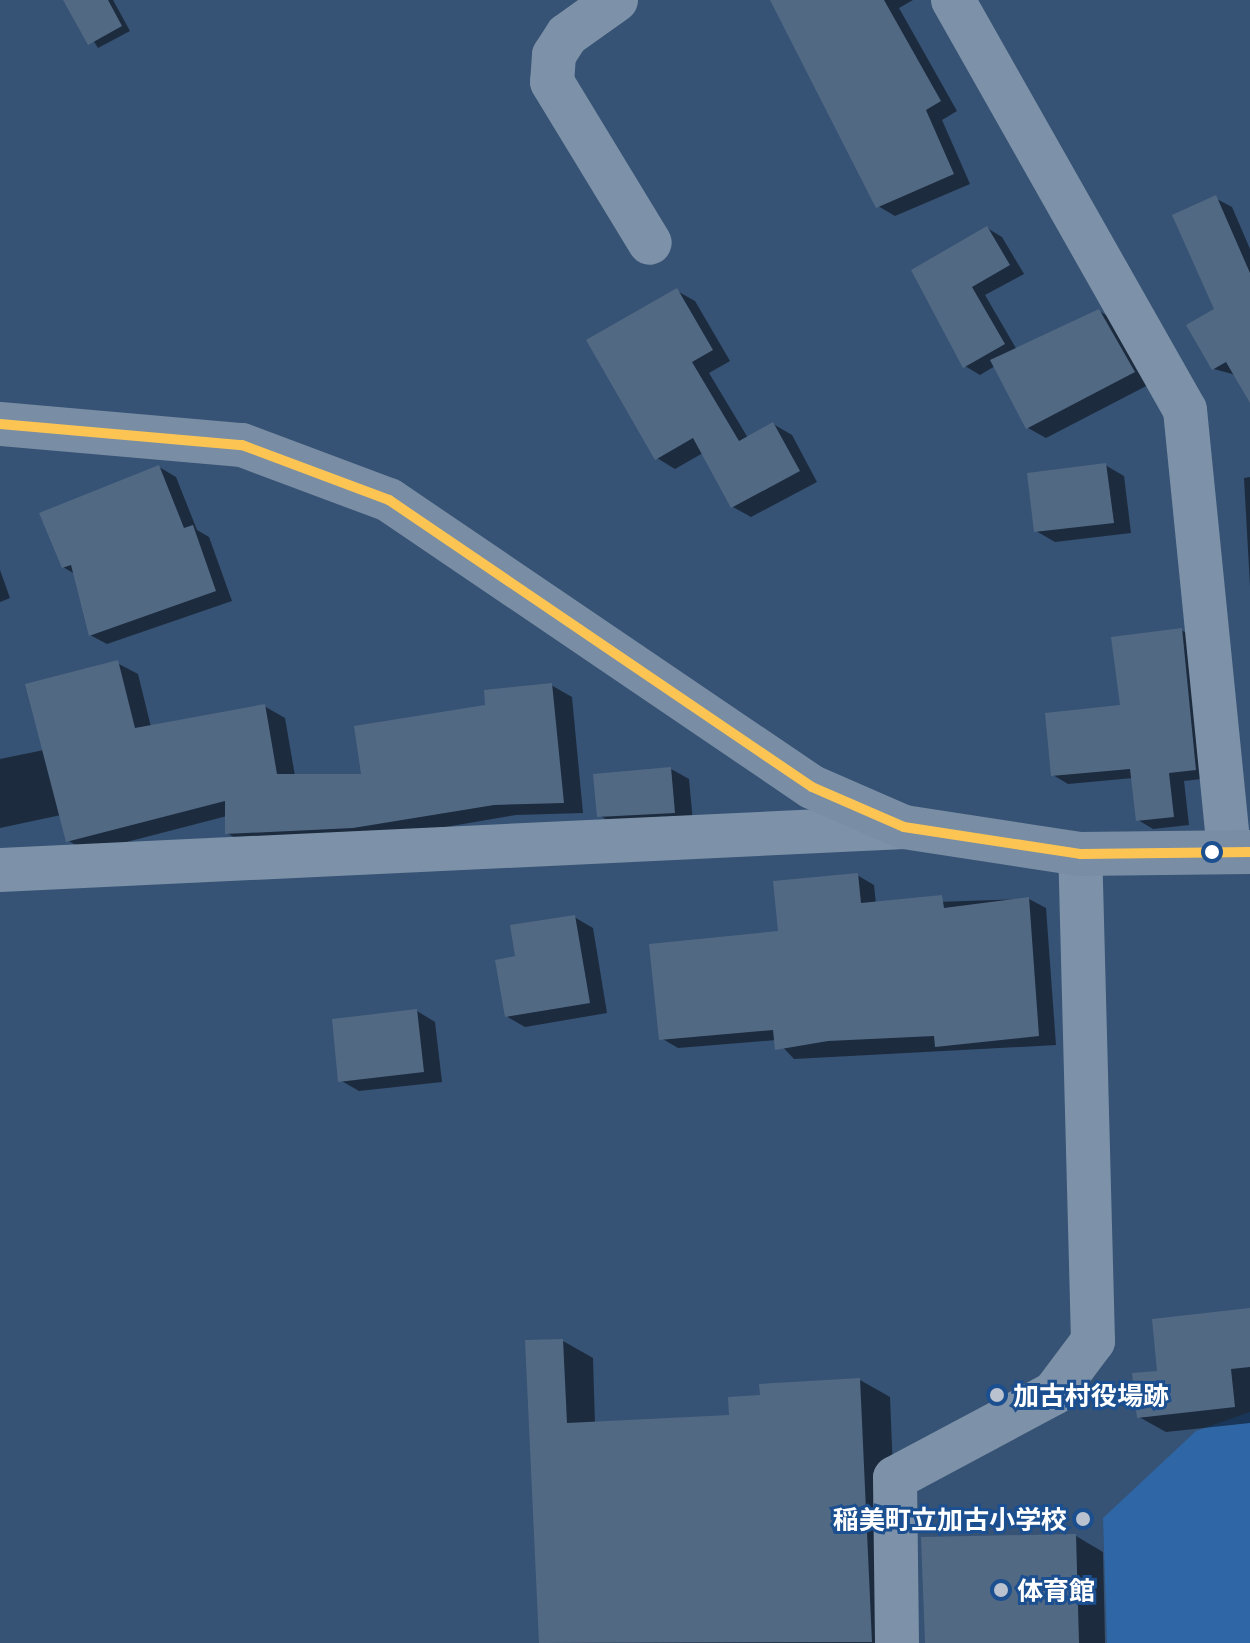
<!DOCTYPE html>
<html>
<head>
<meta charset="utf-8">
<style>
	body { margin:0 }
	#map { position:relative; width:1250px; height:1643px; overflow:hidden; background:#365274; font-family:"Exo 2","Noto Sans JP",sans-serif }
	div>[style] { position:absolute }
	.green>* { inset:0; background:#2f66a5 }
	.shadow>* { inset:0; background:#0007 }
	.building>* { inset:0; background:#526984 }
	.minor>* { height:44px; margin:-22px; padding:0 22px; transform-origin:22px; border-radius:22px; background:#7d92a8 }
	.secondary>* { height:44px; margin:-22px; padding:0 22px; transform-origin:22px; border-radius:22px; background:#798da4 }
	.bus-1>* { height:10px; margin:-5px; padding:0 5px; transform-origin:5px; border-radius:5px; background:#fcc553 }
	.dots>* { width:22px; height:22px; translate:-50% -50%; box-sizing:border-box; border:4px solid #1b4f8f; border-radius:50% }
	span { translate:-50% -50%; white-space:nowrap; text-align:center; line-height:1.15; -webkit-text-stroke:6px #1b4f8f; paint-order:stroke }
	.poi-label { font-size:26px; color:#fff; font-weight:700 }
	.left { translate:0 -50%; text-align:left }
	.right { translate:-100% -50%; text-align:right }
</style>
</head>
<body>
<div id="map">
	<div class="green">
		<i style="clip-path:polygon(1250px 1412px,1250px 1643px,1107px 1643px,1103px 1518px,1196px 1431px)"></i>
	</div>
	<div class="shadow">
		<i style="clip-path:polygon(68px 0,113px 0,130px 31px,98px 48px)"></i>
		<i style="clip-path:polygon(773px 0,913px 0,899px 8px,957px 111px,942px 120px,970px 184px,895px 216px,878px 206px)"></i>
		<i style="clip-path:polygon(1215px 198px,1232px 207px,1250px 249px,1250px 393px,1236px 375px,1214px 369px)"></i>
		<i style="clip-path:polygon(987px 228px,1002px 237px,1024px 274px,985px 295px,1017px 350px,1099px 311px,1118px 322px,1152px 383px,1046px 438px,1028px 428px,995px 366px,980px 375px,965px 366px,914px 270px)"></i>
		<i style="clip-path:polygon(677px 291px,695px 301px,730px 361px,709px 373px,748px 438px,773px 424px,792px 435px,817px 482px,751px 517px,733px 507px,703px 453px,675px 469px,657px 458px)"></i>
		<i style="clip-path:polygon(1105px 465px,1124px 476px,1131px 533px,1055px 542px,1036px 531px)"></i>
		<i style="clip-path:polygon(159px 467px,176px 477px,197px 530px,209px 537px,232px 601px,107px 644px,90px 635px,75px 574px,63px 567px)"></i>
		<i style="clip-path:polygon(1250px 477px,1250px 586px,1244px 478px)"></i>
		<i style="clip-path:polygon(0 570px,10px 598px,0 602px)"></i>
		<i style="clip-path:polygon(1181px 630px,1197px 639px,1210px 778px,1184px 781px,1189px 825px,1153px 829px,1138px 820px,1133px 778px,1068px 784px,1053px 775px,1123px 707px)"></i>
		<i style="clip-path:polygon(117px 663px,138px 674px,151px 727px,264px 706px,285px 718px,295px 776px,364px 776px,488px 707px,551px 685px,572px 697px,583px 813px,516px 815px,375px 839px,247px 845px,227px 833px,227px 816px,88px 852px,67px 840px,61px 815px,0 828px,0 759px,44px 750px)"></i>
		<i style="clip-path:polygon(671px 769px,689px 779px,693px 822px,617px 826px,599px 815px)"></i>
		<i style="clip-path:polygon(857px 875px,874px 885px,876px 904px,1029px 899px,1046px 908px,1056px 1045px,794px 1059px,776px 1040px,678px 1048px,661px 1038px)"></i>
		<i style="clip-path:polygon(574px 917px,593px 928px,607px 1013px,525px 1027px,506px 1016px,517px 958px)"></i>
		<i style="clip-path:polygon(417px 1011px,435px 1022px,442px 1082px,359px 1091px,340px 1080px)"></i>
		<i style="clip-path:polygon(1250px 1312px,1250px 1423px,1166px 1432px,1139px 1417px,1160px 1373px)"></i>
		<i style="clip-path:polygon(563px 1341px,593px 1358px,595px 1424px,731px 1417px,762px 1397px,860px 1380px,890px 1397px,900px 1643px,541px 1643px,527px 1342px)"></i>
		<i style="clip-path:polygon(1076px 1536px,1103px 1552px,1105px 1643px,926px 1643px)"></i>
	</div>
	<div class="building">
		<i style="clip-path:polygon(63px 0,108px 0,122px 26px,88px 45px)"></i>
		<i style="clip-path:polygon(770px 0,884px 0,941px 101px,926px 110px,954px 174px,876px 208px)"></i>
		<i style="clip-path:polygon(1216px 195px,1250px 273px,1250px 403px,1226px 362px,1212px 370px,1186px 325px,1214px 309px,1172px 215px)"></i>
		<i style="clip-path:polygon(987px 226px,1010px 265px,972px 287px,1005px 344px,963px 368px,911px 270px)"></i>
		<i style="clip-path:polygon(677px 288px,713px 350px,692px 362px,739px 441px,773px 422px,800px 471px,731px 508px,693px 438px,655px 460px,586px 340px)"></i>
		<i style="clip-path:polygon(1099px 309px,1135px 372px,1026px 429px,990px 360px)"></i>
		<i style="clip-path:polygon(1106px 463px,1114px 523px,1034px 532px,1027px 473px)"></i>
		<i style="clip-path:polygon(159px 465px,184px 528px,193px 525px,216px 591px,89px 636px,71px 565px,62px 568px,39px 513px)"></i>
		<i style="clip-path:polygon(1182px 628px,1196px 770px,1169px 773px,1174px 817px,1136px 821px,1130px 769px,1051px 776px,1045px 713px,1120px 705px,1111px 637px)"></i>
		<i style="clip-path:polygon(118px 660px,135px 728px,265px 704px,277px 774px,361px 774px,354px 726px,485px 705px,484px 690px,552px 683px,564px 803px,494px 805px,353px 828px,225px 834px,225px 801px,66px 842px,25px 684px)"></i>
		<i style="clip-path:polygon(671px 767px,675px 813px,597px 817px,593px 774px)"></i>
		<i style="clip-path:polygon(858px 873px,861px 903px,942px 895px,944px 908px,1029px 897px,1039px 1036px,935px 1047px,934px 1036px,828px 1041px,775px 1050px,773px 1030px,659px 1040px,649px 944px,778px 931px,773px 881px)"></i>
		<i style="clip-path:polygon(575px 915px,590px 1003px,505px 1017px,495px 960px,515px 956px,510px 925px)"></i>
		<i style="clip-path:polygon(417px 1009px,424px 1072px,338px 1082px,332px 1019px)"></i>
		<i style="clip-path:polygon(1250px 1308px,1250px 1367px,1231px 1369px,1235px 1407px,1137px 1418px,1132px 1373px,1157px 1371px,1152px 1319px)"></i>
		<i style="clip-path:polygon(563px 1339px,567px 1423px,729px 1415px,728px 1397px,760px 1395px,759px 1384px,860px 1378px,872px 1642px,539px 1643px,525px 1340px)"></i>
		<i style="clip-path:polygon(1076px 1534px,1079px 1643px,925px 1643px,921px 1537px)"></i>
	</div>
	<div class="minor">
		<i style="left:616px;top:0;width:60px;rotate:144.5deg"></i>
		<i style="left:567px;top:35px;width:24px;rotate:123deg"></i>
		<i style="left:554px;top:55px;width:27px;rotate:94deg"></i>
		<i style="left:552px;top:82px;width:188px;rotate:58.7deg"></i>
		<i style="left:953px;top:0;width:471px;rotate:60.5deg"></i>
		<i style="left:1185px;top:410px;width:444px;rotate:84.3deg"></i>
		<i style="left:0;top:870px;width:905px;rotate:-2.72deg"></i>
		<i style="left:897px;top:1643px;width:165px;rotate:-90.7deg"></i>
		<i style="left:895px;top:1478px;width:180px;rotate:-28.1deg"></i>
		<i style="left:1054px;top:1393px;width:65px;rotate:-53.1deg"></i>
		<i style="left:1093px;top:1341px;width:487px;rotate:-91.5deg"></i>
	</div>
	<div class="secondary">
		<i style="left:0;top:424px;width:243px;rotate:5deg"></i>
		<i style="left:242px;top:445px;width:157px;rotate:20.5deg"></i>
		<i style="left:389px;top:500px;width:511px;rotate:34.16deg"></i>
		<i style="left:812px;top:787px;width:100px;rotate:23.5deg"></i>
		<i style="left:904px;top:827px;width:178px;rotate:8.7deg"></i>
		<i style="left:1080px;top:854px;width:170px;rotate:-0.7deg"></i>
	</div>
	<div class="bus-1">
		<i style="left:0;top:424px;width:243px;rotate:5deg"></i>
		<i style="left:242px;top:445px;width:157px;rotate:20.5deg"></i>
		<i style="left:389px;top:500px;width:511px;rotate:34.16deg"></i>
		<i style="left:812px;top:787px;width:100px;rotate:23.5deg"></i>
		<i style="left:904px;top:827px;width:178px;rotate:8.7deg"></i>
		<i style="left:1080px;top:854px;width:170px;rotate:-0.7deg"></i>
	</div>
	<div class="dots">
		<i style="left:1212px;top:852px;background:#fff"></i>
		<i style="left:997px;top:1395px;background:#b9c2ce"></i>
		<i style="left:1083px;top:1519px;background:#b9c2ce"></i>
		<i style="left:1001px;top:1590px;background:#b9c2ce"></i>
	</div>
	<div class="poi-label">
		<span class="left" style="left:1013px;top:1395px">加古村役場跡</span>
		<span class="right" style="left:1067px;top:1519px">稲美町立加古小学校</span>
		<span class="left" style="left:1017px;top:1590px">体育館</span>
	</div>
</div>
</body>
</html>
